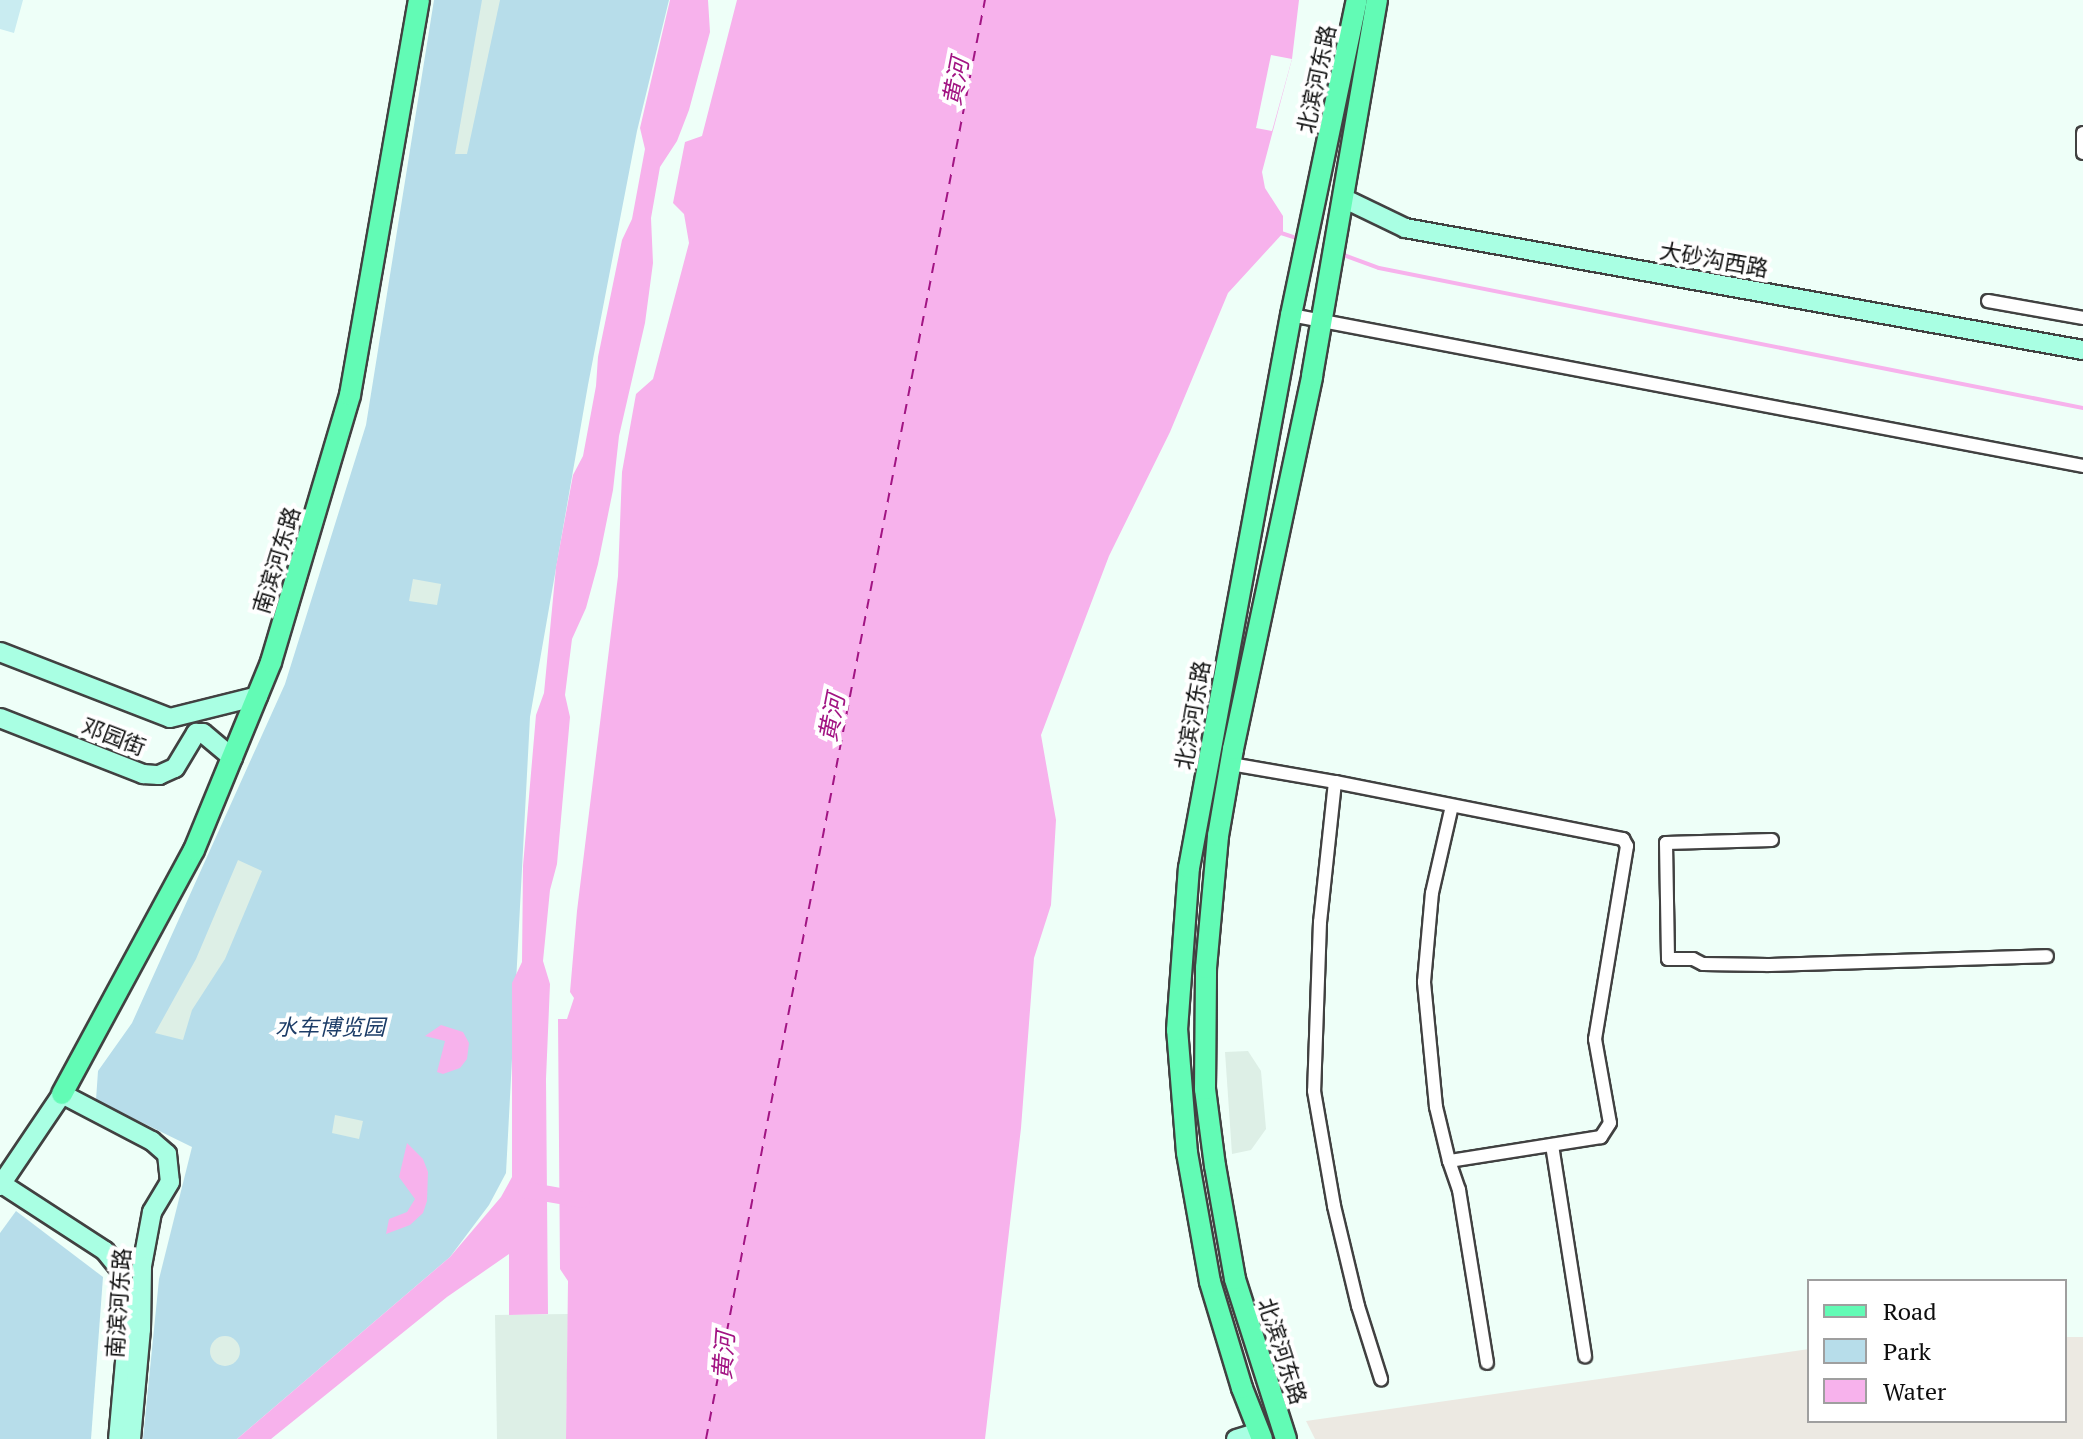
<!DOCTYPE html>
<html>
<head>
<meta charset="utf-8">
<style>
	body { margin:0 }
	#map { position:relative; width:2083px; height:1439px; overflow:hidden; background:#eefff8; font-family:"PT Serif","Noto Sans SC",serif }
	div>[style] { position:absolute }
	.industrial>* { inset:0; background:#ece9e2 }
	.green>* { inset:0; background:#b7ddea }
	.pitch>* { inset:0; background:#c9ecf1 }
	.plaza>* { inset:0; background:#ddefe6 }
	.round { border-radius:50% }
	.water>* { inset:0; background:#f7b2ec }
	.pier>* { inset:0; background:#eefff8 }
	.stream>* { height:4px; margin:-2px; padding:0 2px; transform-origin:2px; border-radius:2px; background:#f7b2ec }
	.canal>* { height:16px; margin:-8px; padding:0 8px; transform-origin:8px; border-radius:8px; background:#f7b2ec }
	.ferry>* { height:2px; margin-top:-1px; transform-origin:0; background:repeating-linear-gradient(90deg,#a21483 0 10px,transparent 0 18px) }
	.roads { filter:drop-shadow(2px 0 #414141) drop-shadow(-2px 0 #414141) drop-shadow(0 2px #414141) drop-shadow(0 -2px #414141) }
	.street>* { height:12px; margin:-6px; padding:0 6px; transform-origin:6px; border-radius:6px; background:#fff }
	.secondary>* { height:18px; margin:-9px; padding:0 9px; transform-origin:9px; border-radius:9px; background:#a9ffe3 }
	.primary>* { height:20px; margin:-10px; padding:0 10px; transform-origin:10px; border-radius:10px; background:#62fbb5 }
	span { translate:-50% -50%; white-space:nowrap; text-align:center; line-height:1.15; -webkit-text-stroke:8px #fff; paint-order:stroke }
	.street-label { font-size:22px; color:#0e0e0e }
	.park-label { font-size:22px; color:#1c3c67; font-style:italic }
	.water-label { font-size:24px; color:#a21483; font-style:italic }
	.legend { position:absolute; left:1807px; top:1279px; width:260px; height:144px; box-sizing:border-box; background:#fff; border:2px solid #9f9f9f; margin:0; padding:10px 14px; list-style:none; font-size:24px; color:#0e0e0e }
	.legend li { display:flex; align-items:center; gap:16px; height:40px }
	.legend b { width:40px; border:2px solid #9f9f9f }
</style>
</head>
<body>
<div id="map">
	<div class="industrial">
		<i style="clip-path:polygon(2065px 1337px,2083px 1337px,2083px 1439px,1315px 1439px,1306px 1421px,1809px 1349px,1809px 1421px,2065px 1421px)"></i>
	</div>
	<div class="green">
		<i style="clip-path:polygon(434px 0,669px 0,637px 131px,588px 385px,530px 717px,506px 1173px,489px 1205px,450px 1257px,237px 1439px,143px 1439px,159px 1279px,192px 1147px,96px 1100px,98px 1071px,132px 1023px,285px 684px,366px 425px)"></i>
		<i style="clip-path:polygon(16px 1211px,103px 1277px,91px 1439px,0 1439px,0 1233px)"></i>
	</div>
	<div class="pitch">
		<i style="clip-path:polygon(0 0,23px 0,14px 33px,0 29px)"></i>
	</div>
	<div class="plaza">
		<i style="clip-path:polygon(482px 0,500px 0,467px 154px,455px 154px)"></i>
		<i style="clip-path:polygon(413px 579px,441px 584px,437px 605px,409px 601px)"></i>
		<i style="clip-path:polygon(238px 860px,262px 871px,225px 959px,192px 1010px,183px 1040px,155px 1033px,196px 959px)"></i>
		<i style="clip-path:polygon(1248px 1051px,1261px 1071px,1266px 1129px,1251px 1150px,1232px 1154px,1225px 1052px)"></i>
		<i style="clip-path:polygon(335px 1115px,363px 1121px,359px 1139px,332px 1133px)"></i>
		<i style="clip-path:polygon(568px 1314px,566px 1439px,497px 1439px,495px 1315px)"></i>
		<i class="round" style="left:210px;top:1336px;width:30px;height:30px"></i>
	</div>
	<div class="water">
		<i style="clip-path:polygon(670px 0,708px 0,710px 32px,689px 110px,677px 141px,660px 167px,651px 218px,653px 263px,645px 323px,619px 436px,613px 490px,598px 564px,586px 608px,572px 639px,565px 695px,570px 717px,557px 864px,550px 890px,543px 961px,550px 984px,546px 1079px,548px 1314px,509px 1315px,509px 1254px,447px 1297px,271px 1439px,237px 1439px,450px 1257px,501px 1197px,512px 1177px,512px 983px,522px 962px,523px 866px,536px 715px,544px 693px,556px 567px,573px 475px,583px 456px,596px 386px,598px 357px,622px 240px,632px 219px,645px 149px,640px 128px)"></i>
		<i style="clip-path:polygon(737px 0,1299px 0,1292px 59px,1262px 172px,1265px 188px,1283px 216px,1283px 233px,1228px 293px,1170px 432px,1109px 556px,1041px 735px,1056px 820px,1051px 905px,1034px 958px,1021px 1128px,985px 1439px,566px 1439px,568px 1281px,560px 1269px,558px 1019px,567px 1019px,574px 998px,570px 992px,577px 911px,618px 576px,622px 472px,636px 394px,653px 379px,689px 243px,684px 214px,673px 203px,685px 142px,702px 136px)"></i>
		<i style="clip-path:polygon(441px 1025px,463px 1032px,469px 1043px,467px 1059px,460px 1068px,443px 1074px,437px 1072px,445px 1041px,425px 1036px)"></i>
		<i style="clip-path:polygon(407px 1143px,423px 1159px,428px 1172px,427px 1201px,423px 1213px,410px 1225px,386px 1234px,389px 1219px,407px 1212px,415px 1199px,399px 1177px)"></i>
	</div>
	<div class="pier">
		<i style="clip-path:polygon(1271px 55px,1292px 59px,1272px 131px,1256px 128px)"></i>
	</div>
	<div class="stream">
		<i style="left:1281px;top:233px;width:19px;rotate:18deg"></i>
		<i style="left:1341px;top:254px;width:40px;rotate:20.2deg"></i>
		<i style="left:1379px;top:268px;width:718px;rotate:11.25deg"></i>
	</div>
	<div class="canal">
		<i style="left:526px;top:1190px;width:57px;rotate:10.1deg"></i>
	</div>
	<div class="ferry">
		<i style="left:706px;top:1439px;width:1466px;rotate:-79.03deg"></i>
	</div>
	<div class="roads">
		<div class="street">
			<i style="left:2083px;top:133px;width:20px;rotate:90deg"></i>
			<i style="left:1988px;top:301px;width:97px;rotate:10.1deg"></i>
			<i style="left:1291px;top:315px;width:806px;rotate:10.79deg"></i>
			<i style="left:1231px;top:764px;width:106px;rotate:9.8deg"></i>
			<i style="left:1335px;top:782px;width:294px;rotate:11.2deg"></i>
			<i style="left:1623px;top:839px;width:8px;rotate:60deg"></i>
			<i style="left:1627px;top:846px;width:196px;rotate:99.4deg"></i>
			<i style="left:1595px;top:1039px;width:85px;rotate:79.9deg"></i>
			<i style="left:1610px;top:1123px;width:17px;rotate:123deg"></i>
			<i style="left:1601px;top:1137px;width:154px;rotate:171deg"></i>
			<i style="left:1449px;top:1161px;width:56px;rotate:-103.5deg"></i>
			<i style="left:1436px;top:1107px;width:126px;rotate:-95.5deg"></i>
			<i style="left:1424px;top:982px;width:89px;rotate:-84.9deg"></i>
			<i style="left:1432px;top:893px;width:89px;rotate:-77.1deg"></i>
			<i style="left:1335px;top:782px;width:141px;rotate:96.1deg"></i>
			<i style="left:1320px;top:922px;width:169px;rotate:92deg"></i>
			<i style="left:1314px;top:1091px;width:117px;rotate:80.1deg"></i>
			<i style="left:1334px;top:1206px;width:103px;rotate:76.5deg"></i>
			<i style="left:1358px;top:1306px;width:77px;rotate:72.5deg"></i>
			<i style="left:1772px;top:840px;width:106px;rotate:178.4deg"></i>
			<i style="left:1666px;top:843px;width:116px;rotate:89deg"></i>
			<i style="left:1668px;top:959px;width:25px"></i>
			<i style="left:1693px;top:959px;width:11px;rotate:27deg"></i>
			<i style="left:1703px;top:964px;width:65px;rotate:0.9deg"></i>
			<i style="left:1768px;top:965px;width:279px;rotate:-1.8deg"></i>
			<i style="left:1552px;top:1145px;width:214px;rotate:81.1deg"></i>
			<i style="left:1449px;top:1161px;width:31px;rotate:71deg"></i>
			<i style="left:1459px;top:1190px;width:175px;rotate:80.8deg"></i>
		</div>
		<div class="secondary">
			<i style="left:1343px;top:198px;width:69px;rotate:25.8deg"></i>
			<i style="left:1405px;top:228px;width:689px;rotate:10.2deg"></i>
			<i style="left:0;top:652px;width:182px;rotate:21.2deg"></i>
			<i style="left:170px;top:718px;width:91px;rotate:-14deg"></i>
			<i style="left:0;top:718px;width:154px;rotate:21.4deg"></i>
			<i style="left:143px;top:774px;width:16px;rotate:4deg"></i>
			<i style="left:159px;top:775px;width:17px;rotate:-24deg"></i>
			<i style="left:175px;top:768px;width:41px;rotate:-59deg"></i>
			<i style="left:196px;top:733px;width:7px"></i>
			<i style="left:203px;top:733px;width:39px;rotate:40deg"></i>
			<i style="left:2px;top:1184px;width:123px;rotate:33deg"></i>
			<i style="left:105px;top:1251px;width:27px;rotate:51deg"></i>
			<i style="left:122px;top:1272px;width:56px;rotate:83.9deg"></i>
			<i style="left:128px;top:1328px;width:111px;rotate:95.1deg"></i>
			<i style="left:0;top:1186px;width:111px;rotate:-56deg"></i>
			<i style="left:62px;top:1094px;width:102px;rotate:27.6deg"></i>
			<i style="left:152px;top:1141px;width:20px;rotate:41deg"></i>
			<i style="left:167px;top:1154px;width:28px;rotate:84deg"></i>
			<i style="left:170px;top:1182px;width:35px;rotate:121deg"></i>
			<i style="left:152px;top:1212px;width:55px;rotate:100.5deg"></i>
			<i style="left:142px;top:1266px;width:63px;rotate:90.9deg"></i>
			<i style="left:141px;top:1329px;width:110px;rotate:95.2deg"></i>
			<i style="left:1236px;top:1439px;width:24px;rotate:-17deg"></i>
		</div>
		<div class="primary">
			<i style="left:62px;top:1094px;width:277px;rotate:-61.6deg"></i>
			<i style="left:194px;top:850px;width:203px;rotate:-67.7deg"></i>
			<i style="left:271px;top:662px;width:278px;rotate:-73.5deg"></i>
			<i style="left:350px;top:395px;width:401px;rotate:-80.1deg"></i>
			<i style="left:1262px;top:1439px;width:55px;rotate:-111.4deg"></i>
			<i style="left:1242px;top:1388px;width:111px;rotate:-106.8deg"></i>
			<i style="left:1210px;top:1282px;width:131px;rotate:-100.1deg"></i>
			<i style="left:1187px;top:1153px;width:123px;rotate:-94.6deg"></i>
			<i style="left:1177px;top:1030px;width:162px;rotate:-85.8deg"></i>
			<i style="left:1189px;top:868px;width:562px;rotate:-79.55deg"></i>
			<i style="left:1291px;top:315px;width:322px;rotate:-78.2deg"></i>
			<i style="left:1286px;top:1439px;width:168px;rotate:-107.7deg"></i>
			<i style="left:1235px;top:1279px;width:115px;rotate:-100deg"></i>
			<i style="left:1215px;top:1166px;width:78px;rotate:-97.4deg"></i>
			<i style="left:1205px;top:1089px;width:121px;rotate:-89.5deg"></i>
			<i style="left:1206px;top:968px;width:133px;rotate:-84.8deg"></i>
			<i style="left:1218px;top:836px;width:88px;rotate:-80.2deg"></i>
			<i style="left:1233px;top:749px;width:381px;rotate:-78deg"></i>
			<i style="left:1312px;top:376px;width:382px;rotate:-80.2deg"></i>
		</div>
	</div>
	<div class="street-label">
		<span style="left:1316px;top:79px;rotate:-78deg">北滨河东路</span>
		<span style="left:1714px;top:259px;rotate:10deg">大砂沟西路</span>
		<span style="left:276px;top:560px;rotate:-73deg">南滨河东路</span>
		<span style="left:1192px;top:715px;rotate:-80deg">北滨河东路</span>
		<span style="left:114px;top:736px;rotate:21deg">邓园街</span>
		<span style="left:118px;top:1303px;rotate:-86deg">南滨河东路</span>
		<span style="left:1283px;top:1351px;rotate:72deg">北滨河东路</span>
	</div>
	<div class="park-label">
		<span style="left:330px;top:1027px">水车博览园</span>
	</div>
	<div class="water-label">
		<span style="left:956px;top:82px;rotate:-79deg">黄河</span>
		<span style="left:832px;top:718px;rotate:-79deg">黄河</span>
		<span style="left:724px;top:1356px;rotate:-86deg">黄河</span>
	</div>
	<ul class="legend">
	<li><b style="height:10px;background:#62fbb5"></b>Road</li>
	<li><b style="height:22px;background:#b7ddea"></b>Park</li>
	<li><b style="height:22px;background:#f7b2ec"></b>Water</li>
	</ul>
</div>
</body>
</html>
